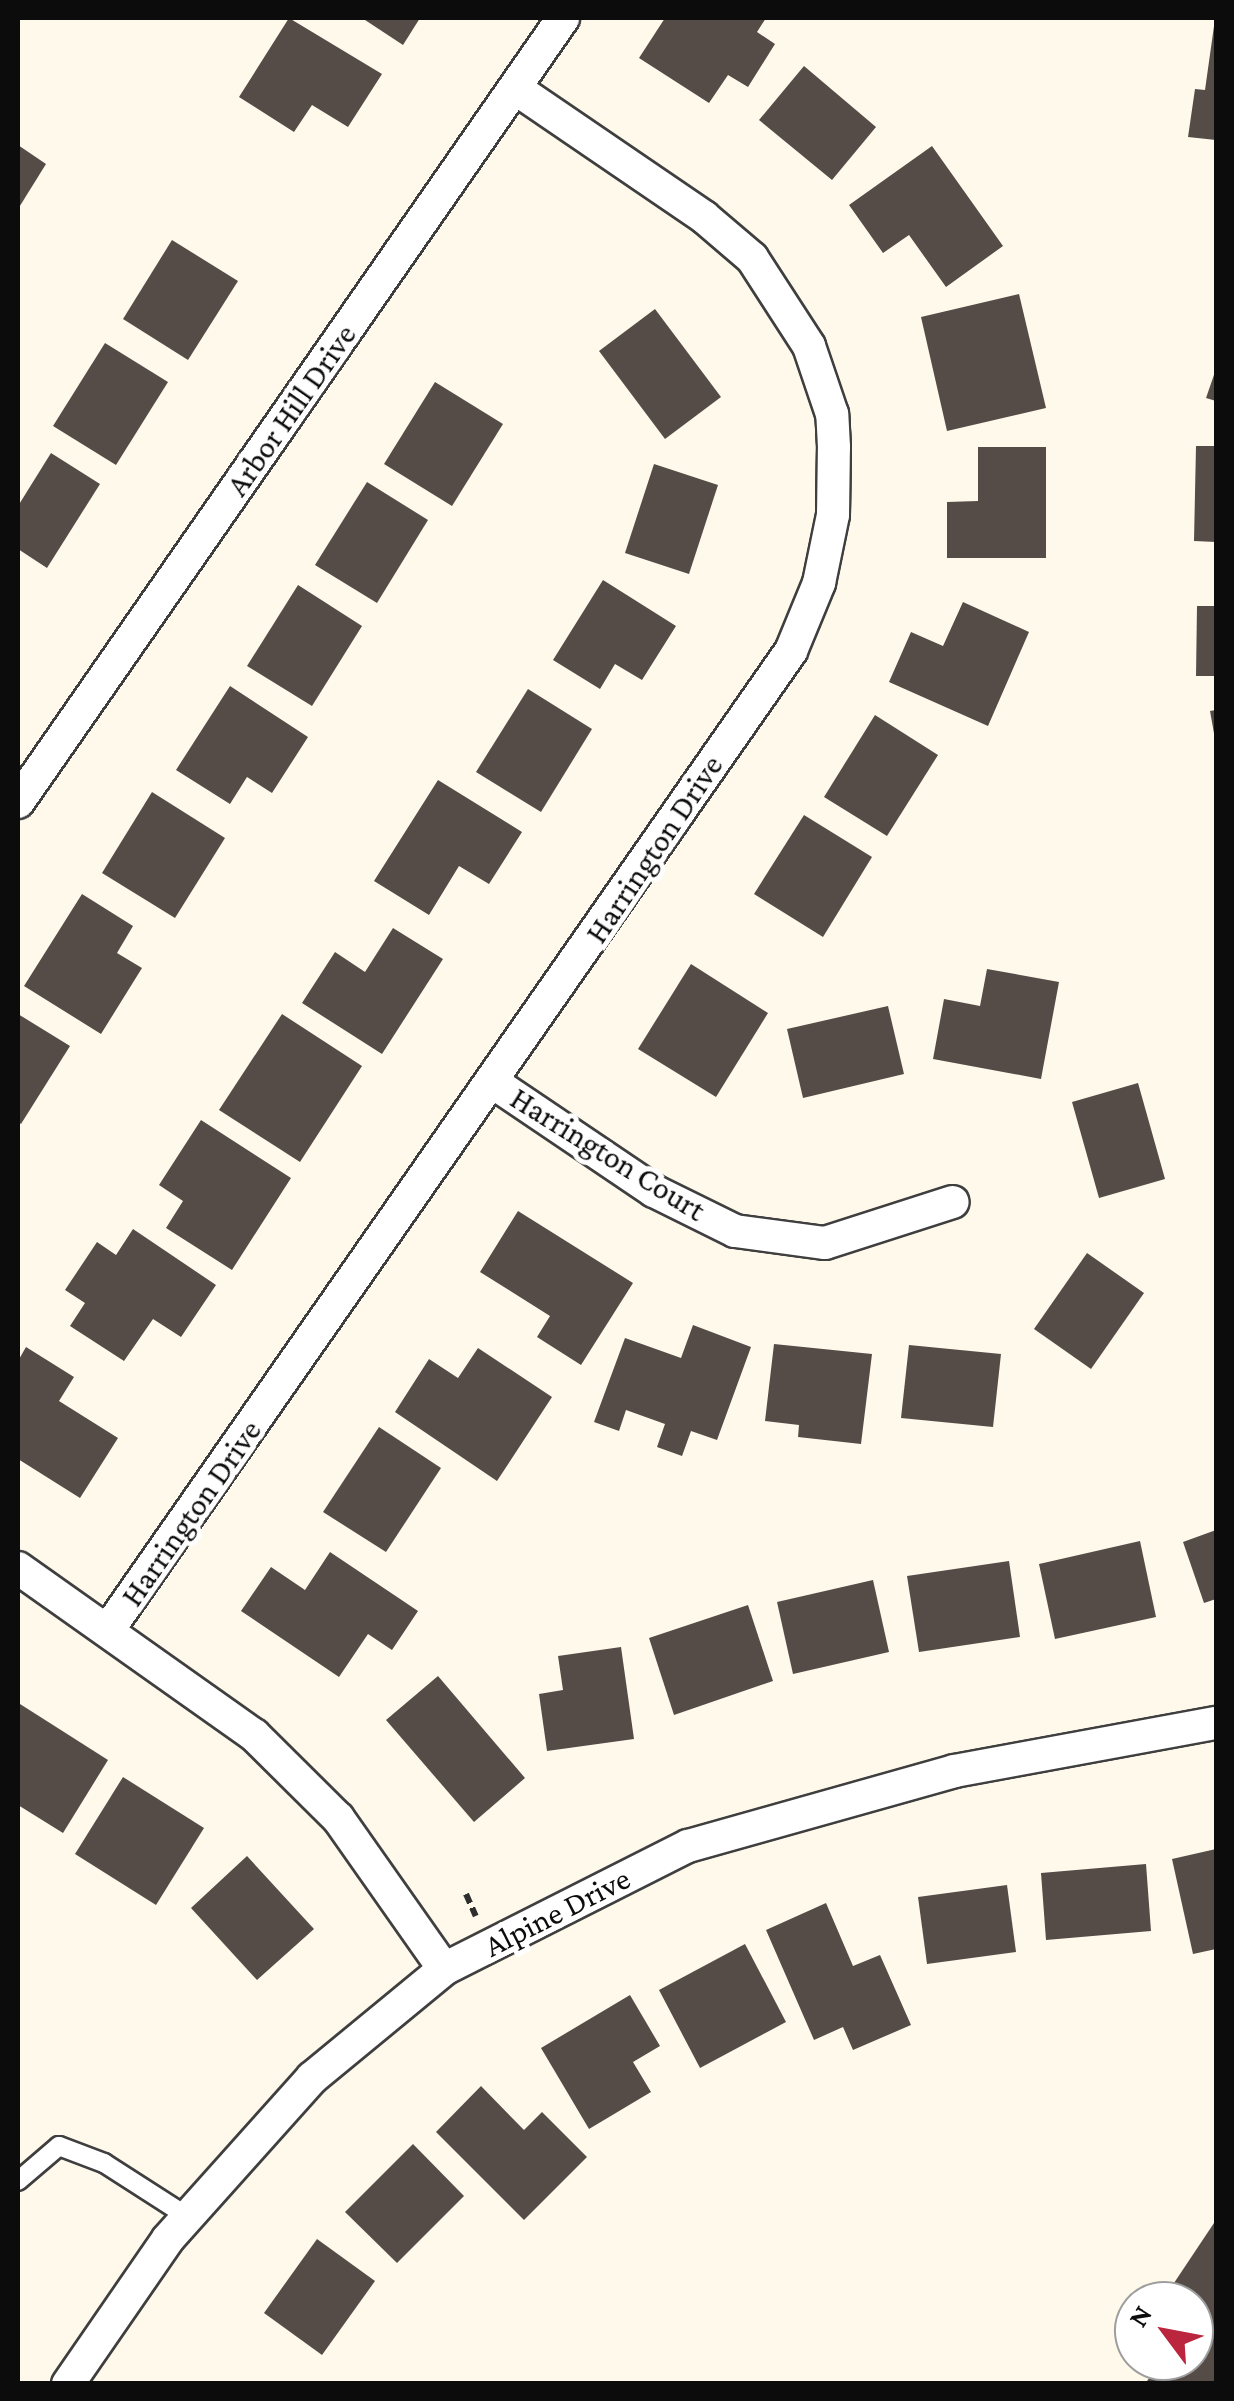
<!DOCTYPE html>
<html>
<head>
<meta charset="utf-8">
<style>
	body { margin:0 }
	#map { position:relative; width:1234px; height:2401px; overflow:hidden; background:#fff9eb; font-family:"Crimson Pro",serif }
	div>[style] { position:absolute }
	.building>* { inset:0; background:#554c48 }
	.path>* { height:6px; margin-top:-3px; transform-origin:0; background:repeating-linear-gradient(90deg,#2e2e2e 0 10px,transparent 0 15px) }
	.roads { filter:drop-shadow(2px 0 #3f3f3f) drop-shadow(-2px 0 #3f3f3f) drop-shadow(0 2px #3f3f3f) drop-shadow(0 -2px #3f3f3f) }
	.lane>* { height:18px; margin:-9px; padding:0 9px; transform-origin:9px; border-radius:9px; background:#fff }
	.street>* { height:32px; margin:-16px; padding:0 16px; transform-origin:16px; border-radius:16px; background:#fff }
	span { translate:-50% -50%; white-space:nowrap; text-align:center; line-height:1.15; -webkit-text-stroke:10px #fff; paint-order:stroke }
	.street-label { font-size:32px; color:#0c0c0c }
	.frame { position:absolute; inset:0; border:20px solid #0c0c0c; pointer-events:none }
	.north { position:absolute; left:1114px; top:2281px; width:100px; height:100px; box-sizing:border-box; background:#fff; border:2px solid #9e9e9e; border-radius:50%; rotate:302deg; font-size:28px; font-weight:700; line-height:40px; text-align:center; color:#0c0c0c }
	.north::after { content:''; display:block; margin:auto; width:35px; height:45px; background:#bb253d; clip-path:polygon(50% 0,100% 100%,50% 72%,0 100%) }
</style>
</head>
<body>
<div id="map">
	<div class="building">
		<i style="clip-path:polygon(289px 18px,382px 74px,348px 127px,312px 105px,294px 132px,239px 97px)"></i>
		<i style="clip-path:polygon(362px 18px,420px 18px,403px 45px)"></i>
		<i style="clip-path:polygon(665px 18px,766px 18px,757px 32px,775px 44px,748px 87px,728px 75px,709px 103px,639px 58px)"></i>
		<i style="clip-path:polygon(1214px 26px,1216px 26px,1216px 140px,1188px 137px,1195px 89px,1205px 90px)"></i>
		<i style="clip-path:polygon(804px 66px,876px 127px,832px 180px,759px 120px)"></i>
		<i style="clip-path:polygon(18px 145px,46px 164px,18px 209px)"></i>
		<i style="clip-path:polygon(932px 146px,1003px 246px,946px 287px,909px 235px,883px 253px,849px 205px)"></i>
		<i style="clip-path:polygon(172px 240px,238px 281px,188px 360px,123px 319px)"></i>
		<i style="clip-path:polygon(1019px 294px,1046px 408px,947px 431px,921px 317px)"></i>
		<i style="clip-path:polygon(655px 309px,721px 397px,665px 439px,599px 351px)"></i>
		<i style="clip-path:polygon(105px 343px,168px 382px,116px 465px,53px 426px)"></i>
		<i style="clip-path:polygon(1216px 369px,1216px 401px,1206px 398px)"></i>
		<i style="clip-path:polygon(435px 382px,503px 424px,452px 506px,384px 464px)"></i>
		<i style="clip-path:polygon(1196px 446px,1216px 446px,1216px 542px,1194px 541px)"></i>
		<i style="clip-path:polygon(978px 447px,1046px 447px,1046px 558px,947px 558px,947px 502px,978px 501px)"></i>
		<i style="clip-path:polygon(51px 453px,100px 484px,47px 568px,18px 549px,18px 506px)"></i>
		<i style="clip-path:polygon(654px 464px,718px 485px,689px 574px,625px 553px)"></i>
		<i style="clip-path:polygon(367px 482px,428px 520px,377px 603px,315px 565px)"></i>
		<i style="clip-path:polygon(603px 580px,676px 626px,642px 680px,615px 664px,600px 689px,553px 660px)"></i>
		<i style="clip-path:polygon(298px 585px,362px 626px,312px 706px,247px 666px)"></i>
		<i style="clip-path:polygon(963px 602px,1029px 632px,988px 726px,889px 682px,911px 632px,943px 646px)"></i>
		<i style="clip-path:polygon(1197px 606px,1216px 606px,1216px 676px,1196px 676px)"></i>
		<i style="clip-path:polygon(230px 686px,308px 737px,272px 793px,247px 777px,230px 804px,176px 770px)"></i>
		<i style="clip-path:polygon(528px 689px,592px 729px,541px 812px,476px 772px)"></i>
		<i style="clip-path:polygon(1216px 710px,1216px 738px,1215px 739px,1210px 711px)"></i>
		<i style="clip-path:polygon(875px 715px,938px 755px,887px 836px,824px 797px)"></i>
		<i style="clip-path:polygon(438px 780px,522px 832px,489px 884px,459px 866px,429px 915px,374px 881px)"></i>
		<i style="clip-path:polygon(152px 792px,225px 838px,175px 918px,102px 873px)"></i>
		<i style="clip-path:polygon(804px 815px,872px 857px,823px 937px,754px 894px)"></i>
		<i style="clip-path:polygon(82px 894px,133px 926px,117px 953px,142px 968px,101px 1034px,24px 986px)"></i>
		<i style="clip-path:polygon(393px 928px,443px 959px,382px 1054px,302px 1003px,335px 952px,365px 972px)"></i>
		<i style="clip-path:polygon(691px 964px,768px 1013px,716px 1097px,638px 1049px)"></i>
		<i style="clip-path:polygon(987px 969px,1059px 982px,1041px 1079px,933px 1059px,944px 999px,980px 1006px)"></i>
		<i style="clip-path:polygon(888px 1006px,904px 1074px,803px 1098px,787px 1029px)"></i>
		<i style="clip-path:polygon(18px 1014px,70px 1046px,21px 1124px,18px 1122px)"></i>
		<i style="clip-path:polygon(282px 1014px,362px 1066px,300px 1162px,219px 1110px)"></i>
		<i style="clip-path:polygon(1138px 1083px,1165px 1179px,1099px 1198px,1072px 1102px)"></i>
		<i style="clip-path:polygon(201px 1120px,291px 1178px,232px 1270px,166px 1228px,183px 1201px,159px 1185px)"></i>
		<i style="clip-path:polygon(518px 1211px,633px 1283px,581px 1365px,537px 1337px,550px 1316px,480px 1272px)"></i>
		<i style="clip-path:polygon(133px 1229px,216px 1285px,181px 1337px,153px 1319px,124px 1361px,70px 1326px,85px 1303px,65px 1290px,97px 1242px,116px 1255px)"></i>
		<i style="clip-path:polygon(1087px 1253px,1144px 1293px,1091px 1369px,1034px 1329px)"></i>
		<i style="clip-path:polygon(693px 1325px,751px 1347px,717px 1440px,691px 1431px,682px 1456px,657px 1447px,665px 1424px,626px 1410px,619px 1431px,594px 1422px,625px 1338px,681px 1358px)"></i>
		<i style="clip-path:polygon(774px 1344px,872px 1354px,861px 1444px,798px 1437px,799px 1425px,765px 1421px)"></i>
		<i style="clip-path:polygon(909px 1345px,1001px 1354px,993px 1427px,901px 1418px)"></i>
		<i style="clip-path:polygon(26px 1347px,74px 1377px,59px 1401px,118px 1438px,80px 1498px,18px 1459px,18px 1361px)"></i>
		<i style="clip-path:polygon(478px 1348px,552px 1397px,497px 1481px,395px 1412px,429px 1359px,458px 1378px)"></i>
		<i style="clip-path:polygon(379px 1427px,441px 1468px,386px 1552px,323px 1512px)"></i>
		<i style="clip-path:polygon(1216px 1530px,1216px 1599px,1204px 1603px,1183px 1542px)"></i>
		<i style="clip-path:polygon(1140px 1541px,1156px 1617px,1055px 1639px,1039px 1564px)"></i>
		<i style="clip-path:polygon(330px 1552px,418px 1611px,392px 1650px,368px 1634px,339px 1677px,241px 1611px,271px 1567px,305px 1590px)"></i>
		<i style="clip-path:polygon(1009px 1561px,1020px 1637px,919px 1652px,907px 1576px)"></i>
		<i style="clip-path:polygon(873px 1580px,889px 1652px,793px 1674px,777px 1602px)"></i>
		<i style="clip-path:polygon(748px 1605px,773px 1681px,674px 1715px,649px 1638px)"></i>
		<i style="clip-path:polygon(621px 1647px,634px 1739px,547px 1751px,539px 1694px,563px 1690px,558px 1656px)"></i>
		<i style="clip-path:polygon(438px 1676px,525px 1778px,474px 1822px,386px 1720px)"></i>
		<i style="clip-path:polygon(20px 1704px,108px 1760px,63px 1833px,18px 1805px)"></i>
		<i style="clip-path:polygon(123px 1777px,204px 1828px,156px 1905px,75px 1854px)"></i>
		<i style="clip-path:polygon(1216px 1849px,1216px 1949px,1193px 1954px,1172px 1859px)"></i>
		<i style="clip-path:polygon(247px 1856px,314px 1929px,257px 1980px,191px 1908px)"></i>
		<i style="clip-path:polygon(1146px 1864px,1151px 1931px,1046px 1940px,1041px 1873px)"></i>
		<i style="clip-path:polygon(1007px 1885px,1016px 1952px,927px 1964px,918px 1897px)"></i>
		<i style="clip-path:polygon(826px 1903px,853px 1966px,880px 1955px,911px 2025px,853px 2050px,843px 2027px,814px 2040px,766px 1930px)"></i>
		<i style="clip-path:polygon(745px 1944px,786px 2022px,700px 2068px,659px 1990px)"></i>
		<i style="clip-path:polygon(630px 1995px,660px 2046px,633px 2062px,651px 2092px,589px 2129px,541px 2048px)"></i>
		<i style="clip-path:polygon(481px 2086px,524px 2130px,542px 2112px,587px 2157px,524px 2220px,436px 2132px)"></i>
		<i style="clip-path:polygon(413px 2144px,464px 2196px,397px 2263px,345px 2212px)"></i>
		<i style="clip-path:polygon(1216px 2220px,1216px 2384px,1145px 2384px,1161px 2361px,1194px 2361px,1194px 2301px,1162px 2301px)"></i>
		<i style="clip-path:polygon(317px 2239px,375px 2281px,322px 2355px,264px 2313px)"></i>
	</div>
	<div class="path">
		<i style="left:466px;top:1894px;width:24px;rotate:66deg"></i>
	</div>
	<div class="roads">
		<div class="lane">
			<i style="left:18px;top:2181px;width:54px;rotate:-40.5deg"></i>
			<i style="left:59px;top:2146px;width:48px;rotate:20.7deg"></i>
			<i style="left:104px;top:2163px;width:100px;rotate:32.7deg"></i>
		</div>
		<div class="street">
			<i style="left:18px;top:802px;width:955px;rotate:-55.19deg"></i>
			<i style="left:494px;top:1083px;width:193px;rotate:34deg"></i>
			<i style="left:654px;top:1191px;width:90px;rotate:26.3deg"></i>
			<i style="left:735px;top:1231px;width:91px;rotate:7.6deg"></i>
			<i style="left:825px;top:1243px;width:134px;rotate:-17.8deg"></i>
			<i style="left:18px;top:1568px;width:289px;rotate:35.3deg"></i>
			<i style="left:254px;top:1735px;width:118px;rotate:44.7deg"></i>
			<i style="left:338px;top:1818px;width:184px;rotate:54.9deg"></i>
			<i style="left:108px;top:1630px;width:1194px;rotate:-55.1deg"></i>
			<i style="left:791px;top:651px;width:74px;rotate:-67.6deg"></i>
			<i style="left:819px;top:583px;width:69px;rotate:-78.4deg"></i>
			<i style="left:833px;top:515px;width:68px;rotate:-89.2deg"></i>
			<i style="left:834px;top:447px;width:33px;rotate:-93deg"></i>
			<i style="left:832px;top:414px;width:72px;rotate:-108.7deg"></i>
			<i style="left:809px;top:346px;width:105px;rotate:-122.9deg"></i>
			<i style="left:752px;top:258px;width:63px;rotate:-139.5deg"></i>
			<i style="left:704px;top:217px;width:229px;rotate:-145.7deg"></i>
			<i style="left:68px;top:2384px;width:176px;rotate:-55.4deg"></i>
			<i style="left:168px;top:2239px;width:216px;rotate:-48.2deg"></i>
			<i style="left:312px;top:2078px;width:171px;rotate:-39.5deg"></i>
			<i style="left:444px;top:1969px;width:273px;rotate:-26.8deg"></i>
			<i style="left:688px;top:1846px;width:276px;rotate:-15.7deg"></i>
			<i style="left:954px;top:1771px;width:266px;rotate:-10.4deg"></i>
		</div>
	</div>
	<div class="street-label">
		<span style="left:291px;top:410px;rotate:-55deg">Arbor Hill Drive</span>
		<span style="left:654px;top:849px;rotate:-56deg">Harrington Drive</span>
		<span style="left:608px;top:1154px;rotate:32deg">Harrington Court</span>
		<span style="left:191px;top:1513px;rotate:-55deg">Harrington Drive</span>
		<span style="left:557px;top:1912px;rotate:-27deg">Alpine Drive</span>
	</div>
	<div class="frame"></div>
	<div class="north">N</div>
</div>
</body>
</html>
